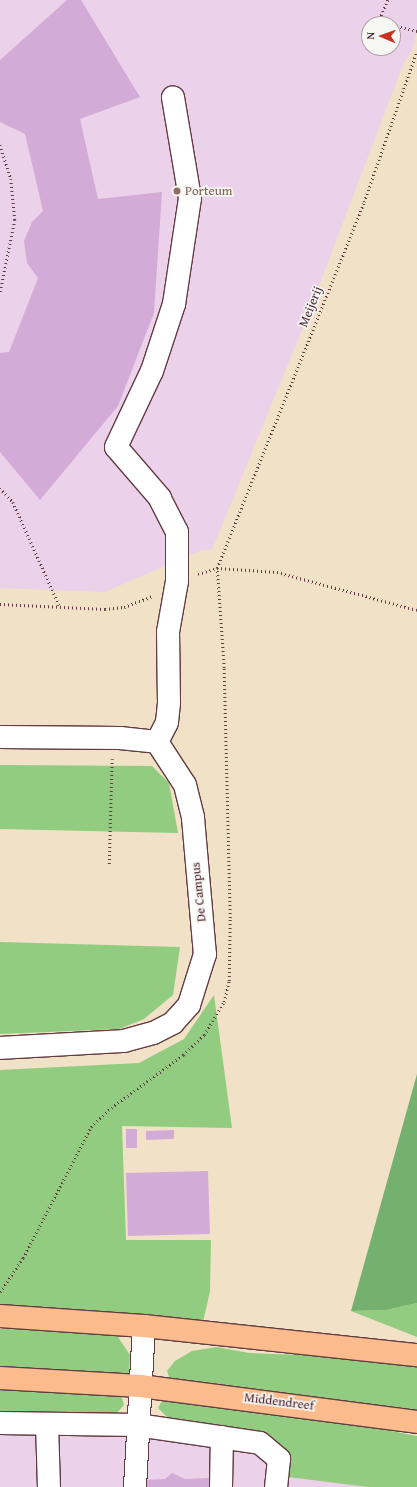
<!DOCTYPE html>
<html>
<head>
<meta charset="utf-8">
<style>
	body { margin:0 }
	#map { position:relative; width:417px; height:1487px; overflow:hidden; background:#f1e1c6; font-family:"Gentium Book Plus",serif }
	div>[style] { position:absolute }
	.built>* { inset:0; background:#ecd1ea }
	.green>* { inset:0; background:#91cc80 }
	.forest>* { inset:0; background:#74b06e }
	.building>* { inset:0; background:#d3abd7 }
	.path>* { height:2.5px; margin-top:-1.25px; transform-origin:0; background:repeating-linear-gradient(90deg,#633c42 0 1px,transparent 0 4px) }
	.roads { filter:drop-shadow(1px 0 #633c42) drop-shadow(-1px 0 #633c42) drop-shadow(0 1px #633c42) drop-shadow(0 -1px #633c42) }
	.minor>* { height:22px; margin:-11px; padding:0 11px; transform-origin:11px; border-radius:11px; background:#fff }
	.major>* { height:22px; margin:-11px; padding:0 11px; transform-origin:11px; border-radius:11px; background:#fbbb8d }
	.dots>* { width:11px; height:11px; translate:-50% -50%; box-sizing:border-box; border:2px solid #f6f6f2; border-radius:50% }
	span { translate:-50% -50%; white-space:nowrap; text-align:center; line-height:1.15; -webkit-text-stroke:3.5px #f6f6f2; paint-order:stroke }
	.education-label { font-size:13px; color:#785e54 }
	.left { translate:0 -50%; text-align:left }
	.street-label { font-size:13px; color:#4a1f2b }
	.north { position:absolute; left:361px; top:16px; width:40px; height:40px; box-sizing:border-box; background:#f6f6f2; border:1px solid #b1a0a2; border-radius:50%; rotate:272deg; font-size:11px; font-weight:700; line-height:16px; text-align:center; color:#4a1f2b }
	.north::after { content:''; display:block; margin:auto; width:14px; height:18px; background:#c8321e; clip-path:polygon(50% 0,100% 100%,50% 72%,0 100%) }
</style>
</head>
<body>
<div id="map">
	<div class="built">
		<i style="clip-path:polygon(evenodd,0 0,417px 0,417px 31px,412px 51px,404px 62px,306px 320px,212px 550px,202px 550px,105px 592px,0 588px,0 0,369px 24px,393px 24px,393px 48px,369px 48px,369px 24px)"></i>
		<i style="clip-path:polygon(0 1417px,267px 1437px,288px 1477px,368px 1487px,0 1487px)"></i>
	</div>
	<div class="green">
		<i style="clip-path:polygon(0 765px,152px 766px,169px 783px,178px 833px,0 829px)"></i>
		<i style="clip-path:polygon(0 942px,180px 947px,173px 995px,144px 1019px,119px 1029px,0 1034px)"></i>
		<i style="clip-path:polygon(214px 995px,232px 1128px,122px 1126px,126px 1240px,211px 1240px,210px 1291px,203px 1322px,0 1308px,0 1070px,139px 1063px,184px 1039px)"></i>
		<i style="clip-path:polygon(417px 1303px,417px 1337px,351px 1311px,386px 1310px)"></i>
		<i style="clip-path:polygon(38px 1327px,116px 1334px,130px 1355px,129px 1374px,0 1367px,0 1329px)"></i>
		<i style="clip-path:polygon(217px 1347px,249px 1353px,355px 1357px,417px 1364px,417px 1412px,171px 1382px,167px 1371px,175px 1361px,192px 1351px)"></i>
		<i style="clip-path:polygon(0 1386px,121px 1394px,124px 1405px,115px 1415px,0 1417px)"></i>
		<i style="clip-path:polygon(164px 1397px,340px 1421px,417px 1436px,417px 1487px,368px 1487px,288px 1477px,278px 1452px,176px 1426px,158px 1408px)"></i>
	</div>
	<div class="forest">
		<i style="clip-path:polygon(417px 1074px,417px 1303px,386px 1310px,351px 1311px)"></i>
	</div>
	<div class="building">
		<i style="clip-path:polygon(67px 0,81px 0,140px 97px,80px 119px,98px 199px,162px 192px,154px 313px,118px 406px,40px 500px,0 452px,0 353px,9px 352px,38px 278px,27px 263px,24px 241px,32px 222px,43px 211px,25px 134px,0 122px,0 60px)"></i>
		<i style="clip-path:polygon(126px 1129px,137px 1129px,137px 1148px,126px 1148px)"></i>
		<i style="clip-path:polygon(174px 1130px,174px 1139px,146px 1140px,146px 1131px)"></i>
		<i style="clip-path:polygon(208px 1171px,210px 1234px,128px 1236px,126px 1173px)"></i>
		<i style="clip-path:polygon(172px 1473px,185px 1479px,209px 1478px,209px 1487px,143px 1487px,143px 1480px,165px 1479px)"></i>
	</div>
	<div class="path">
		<i style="left:388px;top:0;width:21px;rotate:113deg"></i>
		<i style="left:380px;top:19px;width:9px;rotate:32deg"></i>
		<i style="left:393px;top:25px;width:25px;rotate:14deg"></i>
		<i style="left:0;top:145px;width:36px;rotate:72deg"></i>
		<i style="left:11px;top:179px;width:41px;rotate:84.4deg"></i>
		<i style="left:15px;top:220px;width:76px;rotate:101.5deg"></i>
		<i style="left:0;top:488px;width:19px;rotate:47deg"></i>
		<i style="left:13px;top:502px;width:115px;rotate:65.9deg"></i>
		<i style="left:198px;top:574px;width:20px;rotate:-18deg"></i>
		<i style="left:217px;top:568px;width:60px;rotate:3.8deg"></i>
		<i style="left:277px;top:572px;width:145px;rotate:15.2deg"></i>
		<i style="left:0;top:604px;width:105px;rotate:2.7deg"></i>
		<i style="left:105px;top:609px;width:19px;rotate:-6deg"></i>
		<i style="left:124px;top:607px;width:30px;rotate:-21deg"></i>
		<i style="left:109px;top:864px;width:105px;rotate:-88.4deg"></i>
		<i style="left:0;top:1292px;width:41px;rotate:-55.9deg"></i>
		<i style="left:23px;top:1258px;width:148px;rotate:-62.6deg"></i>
		<i style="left:91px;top:1127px;width:24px;rotate:-45deg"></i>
		<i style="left:108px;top:1110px;width:93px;rotate:-36.3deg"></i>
		<i style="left:183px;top:1055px;width:29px;rotate:-44deg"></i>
		<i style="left:204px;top:1035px;width:39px;rotate:-59deg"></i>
		<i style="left:224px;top:1002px;width:22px;rotate:-77deg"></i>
		<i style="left:229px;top:981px;width:63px;rotate:-89.1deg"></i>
		<i style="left:230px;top:918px;width:250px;rotate:-91.4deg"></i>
		<i style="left:224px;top:668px;width:100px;rotate:-94deg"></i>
		<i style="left:217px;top:568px;width:394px;rotate:-68.1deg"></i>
		<i style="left:364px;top:202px;width:160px;rotate:-70.7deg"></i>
	</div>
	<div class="roads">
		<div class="minor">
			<i style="left:0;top:737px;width:120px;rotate:0.5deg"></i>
			<i style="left:120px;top:738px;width:37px;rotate:6deg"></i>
			<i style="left:157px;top:742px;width:51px;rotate:56.9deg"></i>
			<i style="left:185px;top:785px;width:34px;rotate:76deg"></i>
			<i style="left:193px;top:818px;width:137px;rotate:85deg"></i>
			<i style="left:205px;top:954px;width:53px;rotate:107.4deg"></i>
			<i style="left:189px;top:1005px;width:24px;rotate:132deg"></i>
			<i style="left:173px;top:1023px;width:22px;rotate:153deg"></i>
			<i style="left:153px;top:1033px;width:30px;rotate:165deg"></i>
			<i style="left:124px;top:1041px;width:124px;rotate:176.8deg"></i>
			<i style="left:157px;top:742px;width:22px;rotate:-63deg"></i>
			<i style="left:167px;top:722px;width:19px;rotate:-84deg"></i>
			<i style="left:169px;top:703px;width:71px;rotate:-90.8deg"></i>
			<i style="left:168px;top:632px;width:52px;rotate:-80deg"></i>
			<i style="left:177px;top:581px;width:49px;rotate:-90deg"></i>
			<i style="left:177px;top:532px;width:38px;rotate:-117deg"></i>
			<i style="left:160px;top:498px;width:67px;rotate:-130.8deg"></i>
			<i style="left:116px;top:447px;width:84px;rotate:-64.7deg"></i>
			<i style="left:152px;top:371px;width:71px;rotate:-71.8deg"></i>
			<i style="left:174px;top:304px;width:107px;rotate:-81.4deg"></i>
			<i style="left:190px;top:198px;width:102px;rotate:-99.6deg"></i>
			<i style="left:0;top:1423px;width:137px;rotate:0.8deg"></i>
			<i style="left:137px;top:1425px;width:124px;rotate:8.3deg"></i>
			<i style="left:260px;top:1443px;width:25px;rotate:40deg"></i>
			<i style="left:279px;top:1459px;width:28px;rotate:96deg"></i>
			<i style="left:47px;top:1424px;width:63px;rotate:88.2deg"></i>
			<i style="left:135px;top:1487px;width:161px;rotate:-86.8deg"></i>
			<i style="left:221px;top:1487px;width:50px;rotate:-88.9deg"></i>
		</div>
		<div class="major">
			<i style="left:0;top:1316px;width:144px;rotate:4deg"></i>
			<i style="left:144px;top:1326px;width:275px;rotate:6.1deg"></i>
			<i style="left:0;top:1378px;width:140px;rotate:3.3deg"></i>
			<i style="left:140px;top:1386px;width:279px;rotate:7.4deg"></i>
		</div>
	</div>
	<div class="dots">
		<i style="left:177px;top:191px;background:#8d6e63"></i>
	</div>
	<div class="education-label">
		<span class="left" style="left:185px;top:191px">Porteum</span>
	</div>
	<div class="street-label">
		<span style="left:311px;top:307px;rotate:-68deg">Meijerij</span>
		<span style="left:199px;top:892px;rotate:-96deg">De Campus</span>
		<span style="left:279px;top:1402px;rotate:7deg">Middendreef</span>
	</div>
	<div class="north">N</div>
</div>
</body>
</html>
